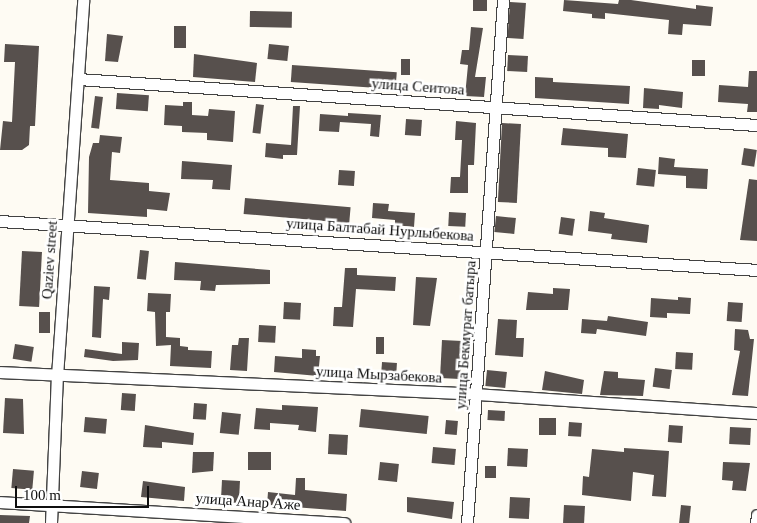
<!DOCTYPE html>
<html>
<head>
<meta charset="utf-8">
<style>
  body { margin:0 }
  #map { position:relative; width:757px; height:523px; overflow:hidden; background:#fefbf3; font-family:"Times New Roman",serif }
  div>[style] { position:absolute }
  .building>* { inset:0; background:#57504d; transform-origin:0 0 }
  .roads { filter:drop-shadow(1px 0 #424242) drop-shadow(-1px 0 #424242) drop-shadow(0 1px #424242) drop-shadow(0 -1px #424242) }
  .minor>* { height:11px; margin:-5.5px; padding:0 5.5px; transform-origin:5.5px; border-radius:5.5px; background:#fff }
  span { translate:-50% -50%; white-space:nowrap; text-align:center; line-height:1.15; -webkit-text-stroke:5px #fff; paint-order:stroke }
  .street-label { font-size:15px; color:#0f0f0f }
  .scale { position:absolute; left:15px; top:486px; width:134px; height:22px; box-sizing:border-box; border:2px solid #0f0f0f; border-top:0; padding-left:6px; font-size:15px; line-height:18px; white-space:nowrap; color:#0f0f0f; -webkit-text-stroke:4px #fff; paint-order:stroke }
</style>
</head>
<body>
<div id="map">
  <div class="building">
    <div style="left:473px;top:0;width:14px;height:11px"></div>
    <div style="clip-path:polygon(564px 0,618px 4px,619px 0,631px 0,696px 9px,696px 5px,713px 7px,711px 26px,683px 24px,682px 35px,668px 34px,669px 20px,605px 13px,605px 19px,592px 18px,592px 14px,563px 11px)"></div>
    <div style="left:510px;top:2px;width:16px;height:36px;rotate:4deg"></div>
    <div style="left:250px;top:11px;width:42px;height:16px;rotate:1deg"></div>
    <div style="left:174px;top:26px;width:12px;height:22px"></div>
    <div style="clip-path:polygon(471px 27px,483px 28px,475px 77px,486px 77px,484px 97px,465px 96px,468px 65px,460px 64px,462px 50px,469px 50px)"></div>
    <div style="clip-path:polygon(107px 34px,123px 36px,118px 62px,105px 61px)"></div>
    <div style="clip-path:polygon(5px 44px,39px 46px,35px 126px,30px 126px,29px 145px,22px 150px,0 150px,3px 121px,12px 122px,15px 62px,4px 62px)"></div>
    <div style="left:269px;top:44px;width:20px;height:15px;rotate:6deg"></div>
    <div style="clip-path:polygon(194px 54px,257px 63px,255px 82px,193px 77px)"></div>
    <div style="left:508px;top:55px;width:20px;height:16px;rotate:3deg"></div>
    <div style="left:401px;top:59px;width:9px;height:16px"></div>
    <div style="left:692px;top:60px;width:13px;height:16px"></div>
    <div style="left:292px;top:65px;width:105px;height:17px;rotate:4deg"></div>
    <div style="clip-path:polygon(749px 71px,757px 71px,757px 112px,747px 112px,748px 104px,718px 102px,719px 85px,748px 87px)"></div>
    <div style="clip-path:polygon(535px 77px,553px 78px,553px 82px,630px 86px,629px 104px,535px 98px)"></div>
    <div style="clip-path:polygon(644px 88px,683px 92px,682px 108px,659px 105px,659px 109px,643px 108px)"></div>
    <div style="left:117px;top:93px;width:32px;height:16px;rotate:4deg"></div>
    <div style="left:95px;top:96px;width:8px;height:32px;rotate:7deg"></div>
    <div style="clip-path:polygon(183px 102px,192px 102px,192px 115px,208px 116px,209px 109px,235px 111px,233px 142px,207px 140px,207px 133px,182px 132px,182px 126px,164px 125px,165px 105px,183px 106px)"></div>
    <div style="left:256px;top:104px;width:8px;height:29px;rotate:7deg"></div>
    <div style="clip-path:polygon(293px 106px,300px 106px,297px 155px,283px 155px,283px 159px,265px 157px,266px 143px,291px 145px)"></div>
    <div style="clip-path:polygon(348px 113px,381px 115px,379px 137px,370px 136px,371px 124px,340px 122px,339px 132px,319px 131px,320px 114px,348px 116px)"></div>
    <div style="left:406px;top:119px;width:16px;height:16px;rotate:4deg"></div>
    <div style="clip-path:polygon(456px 121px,476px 123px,474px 165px,468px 165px,468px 193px,450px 193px,451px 177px,460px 177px,462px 140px,455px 140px)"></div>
    <div style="left:502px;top:123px;width:19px;height:79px;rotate:3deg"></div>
    <div style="clip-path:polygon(563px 128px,628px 134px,626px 158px,608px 157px,608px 148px,561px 145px)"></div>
    <div style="clip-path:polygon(100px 135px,122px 137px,120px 153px,112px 152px,110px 180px,149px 183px,149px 191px,170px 193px,167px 211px,147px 209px,147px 217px,88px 213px,89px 157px,93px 143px,99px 143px)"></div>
    <div style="left:744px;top:148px;width:13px;height:17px;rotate:9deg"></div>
    <div style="clip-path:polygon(659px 157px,675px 159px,674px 167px,708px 169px,707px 189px,686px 188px,686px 176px,658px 174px)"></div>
    <div style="clip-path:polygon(182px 161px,232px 165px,230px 190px,212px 189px,213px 180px,181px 179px)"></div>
    <div style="left:638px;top:168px;width:18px;height:17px;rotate:6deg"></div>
    <div style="left:339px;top:170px;width:16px;height:15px;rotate:4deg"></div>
    <div style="clip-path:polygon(749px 179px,757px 180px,757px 241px,740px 240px)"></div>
    <div style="left:245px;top:198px;width:106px;height:16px;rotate:5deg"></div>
    <div style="clip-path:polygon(373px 203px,389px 204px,388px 211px,415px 213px,414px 227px,395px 225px,395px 220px,372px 218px)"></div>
    <div style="clip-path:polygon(590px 211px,605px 213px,604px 218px,649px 225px,647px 243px,611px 239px,612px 234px,588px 231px)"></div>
    <div style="left:449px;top:212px;width:17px;height:14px;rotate:3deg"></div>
    <div style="left:496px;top:216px;width:20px;height:16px;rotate:6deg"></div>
    <div style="left:561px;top:217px;width:14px;height:17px;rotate:8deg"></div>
    <div style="left:140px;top:250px;width:9px;height:29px;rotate:6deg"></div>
    <div style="left:22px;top:251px;width:20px;height:55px;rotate:3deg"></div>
    <div style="clip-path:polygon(175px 262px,270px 270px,270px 284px,216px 285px,215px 291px,200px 290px,201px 281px,174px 280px)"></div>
    <div style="clip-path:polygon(345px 268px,357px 268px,357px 275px,396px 277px,395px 291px,356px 289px,353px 327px,333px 326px,334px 307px,342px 307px)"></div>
    <div style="clip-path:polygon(416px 277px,437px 278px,430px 326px,413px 325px)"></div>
    <div style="clip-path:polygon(94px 286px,110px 287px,109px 300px,103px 299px,101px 338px,92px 337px)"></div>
    <div style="clip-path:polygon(553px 288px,570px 289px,568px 310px,526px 310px,528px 292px,553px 294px)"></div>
    <div style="clip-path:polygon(148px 293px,171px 294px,170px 312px,166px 312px,166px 337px,180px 338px,180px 346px,188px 347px,188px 350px,212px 351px,211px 368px,170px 366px,171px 345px,156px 346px,155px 312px,147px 311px)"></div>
    <div style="clip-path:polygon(678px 297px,691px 298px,690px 314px,667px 313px,667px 318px,650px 317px,651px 298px,678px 300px)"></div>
    <div style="left:284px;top:302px;width:17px;height:17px;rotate:3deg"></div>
    <div style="left:728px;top:302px;width:15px;height:19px;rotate:4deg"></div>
    <div style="left:39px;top:312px;width:11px;height:21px"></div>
    <div style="clip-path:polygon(608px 316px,648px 322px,646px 336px,597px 329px,596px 334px,581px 333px,582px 319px,607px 321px)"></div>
    <div style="clip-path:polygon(498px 319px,517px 320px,516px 338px,524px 338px,523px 357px,495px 355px)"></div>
    <div style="left:259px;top:325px;width:17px;height:17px;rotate:3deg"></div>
    <div style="clip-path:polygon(735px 329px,748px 330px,750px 339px,754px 339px,748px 396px,732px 395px,740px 351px,734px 350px)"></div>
    <div style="left:376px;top:337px;width:8px;height:17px"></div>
    <div style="clip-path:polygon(239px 338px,249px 338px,247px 371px,230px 370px,232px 345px,238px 345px)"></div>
    <div style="left:442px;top:340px;width:20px;height:38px;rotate:3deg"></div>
    <div style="clip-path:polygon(122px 342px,139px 343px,138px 360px,113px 361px,84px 357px,85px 349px,122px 354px)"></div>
    <div style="left:15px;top:344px;width:19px;height:15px;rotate:9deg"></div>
    <div style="clip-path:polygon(302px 349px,316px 350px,316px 356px,320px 356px,318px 376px,274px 372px,275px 356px,302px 358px)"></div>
    <div style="left:676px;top:352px;width:17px;height:17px;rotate:3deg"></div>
    <div style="left:382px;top:362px;width:15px;height:16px;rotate:4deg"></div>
    <div style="left:655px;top:368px;width:17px;height:19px;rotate:7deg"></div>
    <div style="left:487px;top:370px;width:20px;height:16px;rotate:6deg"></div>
    <div style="clip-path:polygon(545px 371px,584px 380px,582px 394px,542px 390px)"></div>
    <div style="clip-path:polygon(604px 371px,618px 372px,618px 378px,645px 380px,643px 396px,600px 395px)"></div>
    <div style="left:122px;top:393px;width:14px;height:17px;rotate:4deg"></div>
    <div style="clip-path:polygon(5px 398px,23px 399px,24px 434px,3px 433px)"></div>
    <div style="left:194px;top:403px;width:13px;height:16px;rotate:4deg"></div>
    <div style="clip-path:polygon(282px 405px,318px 407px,316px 432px,298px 430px,299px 425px,270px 423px,270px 430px,254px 429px,256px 408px,282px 410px)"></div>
    <div style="left:361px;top:409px;width:68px;height:18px;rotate:6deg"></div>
    <div style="left:488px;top:410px;width:17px;height:10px;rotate:3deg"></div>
    <div style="left:222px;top:412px;width:19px;height:21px;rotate:6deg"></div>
    <div style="left:85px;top:417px;width:22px;height:15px;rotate:5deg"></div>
    <div style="left:539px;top:418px;width:17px;height:17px"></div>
    <div style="left:446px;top:420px;width:12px;height:14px;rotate:5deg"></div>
    <div style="left:569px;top:422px;width:13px;height:14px;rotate:4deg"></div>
    <div style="clip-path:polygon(145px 425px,194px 433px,193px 445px,162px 442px,162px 448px,143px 447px)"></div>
    <div style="left:669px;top:425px;width:14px;height:17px;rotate:4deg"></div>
    <div style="left:730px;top:427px;width:21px;height:17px;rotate:3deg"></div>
    <div style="left:329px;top:434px;width:19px;height:20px;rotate:3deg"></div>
    <div style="left:433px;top:447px;width:23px;height:16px;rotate:5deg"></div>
    <div style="left:508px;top:448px;width:20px;height:18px;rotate:3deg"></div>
    <div style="clip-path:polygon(624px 448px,669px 451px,666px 497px,652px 496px,654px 475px,633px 472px,631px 501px,582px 495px,583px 476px,589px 477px,592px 449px,624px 452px)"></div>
    <div style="clip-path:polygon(193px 452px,214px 452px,213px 471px,192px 473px)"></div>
    <div style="left:248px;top:452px;width:23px;height:18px"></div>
    <div style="left:380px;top:462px;width:19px;height:18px;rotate:6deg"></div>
    <div style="clip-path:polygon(723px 462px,750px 463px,746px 491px,732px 490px,733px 481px,722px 480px)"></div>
    <div style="left:485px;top:466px;width:11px;height:12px"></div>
    <div style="left:13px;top:469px;width:21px;height:19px;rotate:5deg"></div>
    <div style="left:82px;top:471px;width:17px;height:16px;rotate:7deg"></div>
    <div style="clip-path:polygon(296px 478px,305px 478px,305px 490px,347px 494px,346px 511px,267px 505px,268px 492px,295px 495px)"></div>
    <div style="left:222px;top:480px;width:18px;height:23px;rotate:3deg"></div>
    <div style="clip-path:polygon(143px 481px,185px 487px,184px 501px,141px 497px)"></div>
    <div style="clip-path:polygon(407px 497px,454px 502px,452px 519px,407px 512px)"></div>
    <div style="left:510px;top:497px;width:20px;height:21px;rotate:3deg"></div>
    <div style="left:564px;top:505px;width:21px;height:18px;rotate:3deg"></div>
    <div style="left:681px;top:505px;width:10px;height:18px;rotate:6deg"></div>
    <div style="clip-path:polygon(0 515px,30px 516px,29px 523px,0 523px)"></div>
  </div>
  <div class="roads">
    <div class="minor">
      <div style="left:78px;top:79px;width:681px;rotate:3.88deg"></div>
      <div style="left:0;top:221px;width:759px;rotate:3.7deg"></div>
      <div style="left:0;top:372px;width:477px;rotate:2.6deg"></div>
      <div style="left:476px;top:394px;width:282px;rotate:3.9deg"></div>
      <div style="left:0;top:502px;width:345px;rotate:3.5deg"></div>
      <div style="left:51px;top:523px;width:147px;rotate:-87.7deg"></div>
      <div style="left:57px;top:376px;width:377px;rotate:-86deg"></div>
      <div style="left:467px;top:523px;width:524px;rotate:-86.06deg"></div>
      <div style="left:756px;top:523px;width:8px;rotate:-83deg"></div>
    </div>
  </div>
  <div class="street-label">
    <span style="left:418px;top:87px;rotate:4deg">улица Сеитова</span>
    <span style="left:380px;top:230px;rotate:4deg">улица Балтабай Нурлыбекова</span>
    <span style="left:50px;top:260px;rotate:-86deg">Qaziev street</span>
    <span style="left:466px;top:335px;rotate:-86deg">улица Бекмурат батыра</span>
    <span style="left:379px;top:375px;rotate:3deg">улица Мырзабекова</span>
    <span style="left:248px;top:502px;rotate:4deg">улица Анар Аже</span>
  </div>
  <div class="scale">100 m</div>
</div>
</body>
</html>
